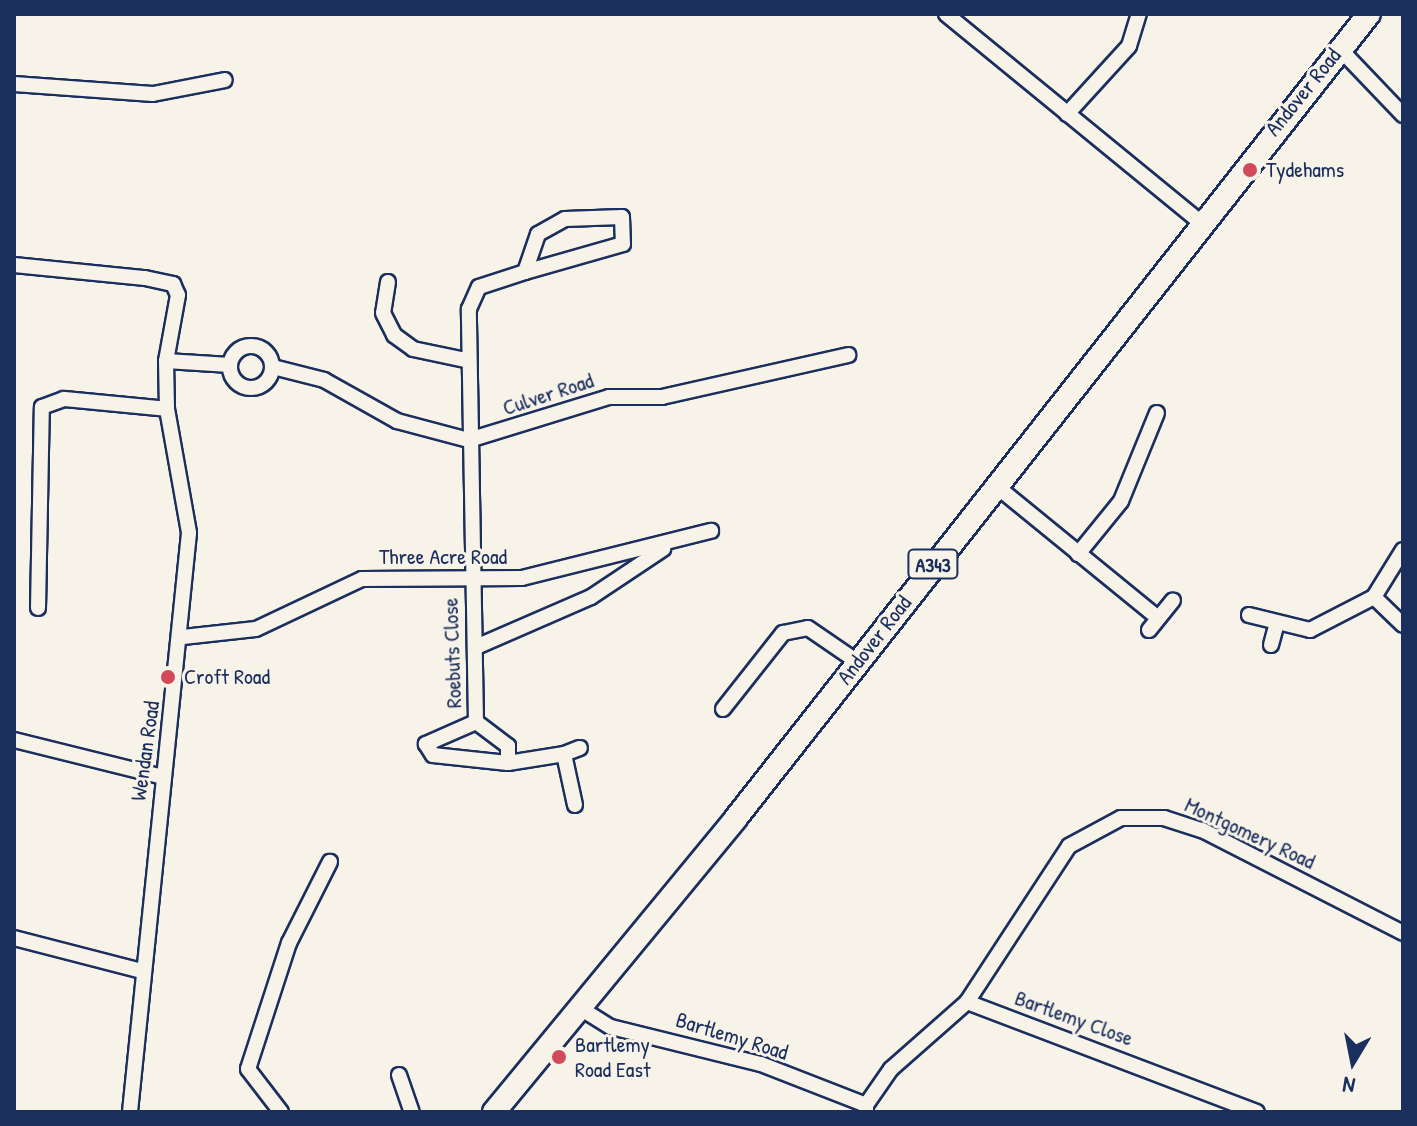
<!DOCTYPE html>
<html>
<head>
<meta charset="utf-8">
<style>
  body { margin:0 }
  #map { position:relative; width:1417px; height:1126px; overflow:hidden; background:#f7f3e8; font-family:"Patrick Hand",sans-serif }
  div>[style] { position:absolute }
  .roads { filter:drop-shadow(2px 0 #1b2f5e) drop-shadow(-2px 0 #1b2f5e) drop-shadow(0 2px #1b2f5e) drop-shadow(0 -2px #1b2f5e) }
  .street>* { height:14px; margin:-7px; padding:0 7px; transform-origin:7px; border-radius:7px; background:#f7f3e8 }
  .street>.ring { margin:-7px; padding:0; box-sizing:content-box; background:none; border:14px solid #f7f3e8; border-radius:50% }
  .primary>* { height:22px; margin:-11px; padding:0 11px; transform-origin:11px; border-radius:11px; background:#f7f3e8 }
  .dots>* { width:22px; height:22px; translate:-50% -50%; box-sizing:border-box; border:4px solid #f7f3e8; border-radius:50% }
  span { translate:-50% -50%; white-space:nowrap; text-align:center; line-height:1.15; -webkit-text-stroke:6px #f7f3e8; paint-order:stroke }
  .shield-label span { padding:2px 6px; background:#f7f3e8; border:2px solid; border-radius:6px; -webkit-text-stroke-width:0 }
  .shield-label { font-size:20px; color:#1b2f5e; font-weight:700 }
  .street-label { font-size:22px; color:#1b2f5e }
  .poi-label { font-size:22px; color:#1b2f5e }
  .left { translate:0 -50%; text-align:left }
  .frame { position:absolute; inset:0; border:16px solid #1b2f5e; pointer-events:none }
  .north { position:absolute; left:1313px; top:1022px; width:80px; height:80px; -webkit-text-stroke:6px #f7f3e8; paint-order:stroke; rotate:190deg; font-size:22px; font-weight:700; line-height:32px; text-align:center; color:#1b2f5e }
  .north::after { content:''; display:block; margin:auto; width:28px; height:36px; background:#1b2f5e; clip-path:polygon(50% 0,100% 100%,50% 72%,0 100%) }
</style>
</head>
<body>
<div id="map">
  <div class="roads">
    <div class="street">
      <div style="left:946px;top:14px;width:328px;rotate:39.3deg"></div>
      <div style="left:1338px;top:47px;width:94px;rotate:46.3deg"></div>
      <div style="left:14px;top:84px;width:139px;rotate:4.1deg"></div>
      <div style="left:153px;top:94px;width:73px;rotate:-11deg"></div>
      <div style="left:1067px;top:114px;width:92px;rotate:-47.6deg"></div>
      <div style="left:1129px;top:46px;width:34px;rotate:-73deg"></div>
      <div style="left:14px;top:265px;width:132px;rotate:5.7deg"></div>
      <div style="left:145px;top:278px;width:29px;rotate:12deg"></div>
      <div style="left:173px;top:284px;width:12px;rotate:66deg"></div>
      <div style="left:178px;top:295px;width:67px;rotate:100.3deg"></div>
      <div style="left:166px;top:361px;width:48px;rotate:88.8deg"></div>
      <div style="left:167px;top:409px;width:126px;rotate:79.9deg"></div>
      <div style="left:189px;top:533px;width:582px;rotate:95.82deg"></div>
      <div style="left:388px;top:282px;width:31px;rotate:99deg"></div>
      <div style="left:383px;top:313px;width:25px;rotate:63deg"></div>
      <div style="left:394px;top:335px;width:24px;rotate:36deg"></div>
      <div style="left:413px;top:349px;width:53px;rotate:11.9deg"></div>
      <div class="ring" style="left:230px;top:346px;width:28px;height:28px"></div>
      <div style="left:166px;top:361px;width:64px;rotate:3.6deg"></div>
      <div style="left:273px;top:367px;width:53px;rotate:14.3deg"></div>
      <div style="left:324px;top:380px;width:84px;rotate:29.3deg"></div>
      <div style="left:397px;top:421px;width:74px;rotate:14.8deg"></div>
      <div style="left:469px;top:440px;width:146px;rotate:-17.1deg"></div>
      <div style="left:609px;top:397px;width:53px"></div>
      <div style="left:662px;top:397px;width:191px;rotate:-12.7deg"></div>
      <div style="left:995px;top:485px;width:209px;rotate:39.2deg"></div>
      <div style="left:1403px;top:550px;width:55px;rotate:121.7deg"></div>
      <div style="left:1374px;top:597px;width:40px;rotate:44deg"></div>
      <div style="left:1078px;top:554px;width:68px;rotate:-50.9deg"></div>
      <div style="left:1121px;top:501px;width:95px;rotate:-67.8deg"></div>
      <div style="left:38px;top:608px;width:201px;rotate:-88.9deg"></div>
      <div style="left:42px;top:407px;width:23px;rotate:-20deg"></div>
      <div style="left:64px;top:399px;width:103px;rotate:5.5deg"></div>
      <div style="left:1249px;top:615px;width:63px;rotate:13.8deg"></div>
      <div style="left:1310px;top:630px;width:72px;rotate:-27.3deg"></div>
      <div style="left:1149px;top:630px;width:38px;rotate:-51deg"></div>
      <div style="left:183px;top:637px;width:73px;rotate:-6.3deg"></div>
      <div style="left:256px;top:629px;width:117px;rotate:-25.3deg"></div>
      <div style="left:362px;top:579px;width:160px;rotate:-0.4deg"></div>
      <div style="left:522px;top:578px;width:195px;rotate:-14deg"></div>
      <div style="left:1271px;top:645px;width:20px;rotate:-75deg"></div>
      <div style="left:476px;top:647px;width:125px;rotate:-23.5deg"></div>
      <div style="left:591px;top:597px;width:87px;rotate:-33.7deg"></div>
      <div style="left:723px;top:709px;width:97px;rotate:-51.7deg"></div>
      <div style="left:783px;top:633px;width:25px;rotate:-11deg"></div>
      <div style="left:808px;top:628px;width:58px;rotate:34.5deg"></div>
      <div style="left:476px;top:722px;width:55px;rotate:156.3deg"></div>
      <div style="left:426px;top:744px;width:13px;rotate:58deg"></div>
      <div style="left:433px;top:755px;width:75px;rotate:6.1deg"></div>
      <div style="left:508px;top:763px;width:17px;rotate:-90deg"></div>
      <div style="left:508px;top:746px;width:40px;rotate:-143deg"></div>
      <div style="left:476px;top:722px;width:413px;rotate:-91deg"></div>
      <div style="left:469px;top:309px;width:24px;rotate:-66deg"></div>
      <div style="left:479px;top:287px;width:48px;rotate:-18.1deg"></div>
      <div style="left:525px;top:272px;width:40px;rotate:-71.1deg"></div>
      <div style="left:538px;top:234px;width:31px;rotate:-29deg"></div>
      <div style="left:565px;top:219px;width:57px;rotate:-2deg"></div>
      <div style="left:622px;top:217px;width:27px;rotate:88deg"></div>
      <div style="left:623px;top:244px;width:102px;rotate:164.1deg"></div>
      <div style="left:14px;top:740px;width:154px;rotate:13.9deg"></div>
      <div style="left:508px;top:763px;width:57px;rotate:-9.1deg"></div>
      <div style="left:575px;top:805px;width:52px;rotate:-102.2deg"></div>
      <div style="left:564px;top:754px;width:17px;rotate:-21deg"></div>
      <div style="left:14px;top:938px;width:132px;rotate:14.5deg"></div>
      <div style="left:967px;top:1002px;width:186px;rotate:-56.8deg"></div>
      <div style="left:1069px;top:846px;width:59px;rotate:-28.3deg"></div>
      <div style="left:1121px;top:818px;width:43px"></div>
      <div style="left:1164px;top:818px;width:40px;rotate:18deg"></div>
      <div style="left:1202px;top:830px;width:226px;rotate:27.1deg"></div>
      <div style="left:580px;top:1008px;width:36px;rotate:32deg"></div>
      <div style="left:611px;top:1027px;width:154px;rotate:13.9deg"></div>
      <div style="left:761px;top:1064px;width:113px;rotate:21.3deg"></div>
      <div style="left:866px;top:1105px;width:7px;rotate:90deg"></div>
      <div style="left:399px;top:1075px;width:39px;rotate:71deg"></div>
      <div style="left:866px;top:1105px;width:44px;rotate:-55.2deg"></div>
      <div style="left:891px;top:1069px;width:101px;rotate:-41.4deg"></div>
      <div style="left:967px;top:1002px;width:310px;rotate:20.8deg"></div>
      <div style="left:281px;top:1112px;width:54px;rotate:-127.5deg"></div>
      <div style="left:248px;top:1069px;width:133px;rotate:-72deg"></div>
      <div style="left:289px;top:943px;width:91px;rotate:-63.2deg"></div>
    </div>
    <div class="primary">
      <div style="left:494px;top:1112px;width:381px;rotate:-50.5deg"></div>
      <div style="left:736px;top:818px;width:1023px;rotate:-51.79deg"></div>
    </div>
  </div>
  <div class="dots">
    <div style="left:1250px;top:170px;background:#d1495b"></div>
    <div style="left:168px;top:677px;background:#d1495b"></div>
    <div style="left:559px;top:1057px;background:#d1495b"></div>
  </div>
  <div class="shield-label">
    <span style="left:933px;top:564px">A343</span>
  </div>
  <div class="street-label">
    <span style="left:1303px;top:92px;rotate:-51deg">Andover Road</span>
    <span style="left:548px;top:394px;rotate:-18deg">Culver Road</span>
    <span style="left:443px;top:557px">Three Acre Road</span>
    <span style="left:874px;top:640px;rotate:-52deg">Andover Road</span>
    <span style="left:452px;top:653px;rotate:-92deg">Roebuts Close</span>
    <span style="left:145px;top:751px;rotate:-82deg">Wendan Road</span>
    <span style="left:1250px;top:833px;rotate:25deg">Montgomery Road</span>
    <span style="left:1074px;top:1018px;rotate:20deg">Bartlemy Close</span>
    <span style="left:732px;top:1036px;rotate:17deg">Bartlemy Road</span>
  </div>
  <div class="poi-label">
    <span class="left" style="left:1266px;top:170px">Tydehams</span>
    <span class="left" style="left:184px;top:677px">Croft Road</span>
    <span class="left" style="left:575px;top:1057px">Bartlemy<br>Road East</span>
  </div>
  <div class="frame"></div>
  <div class="north">N</div>
</div>
</body>
</html>
